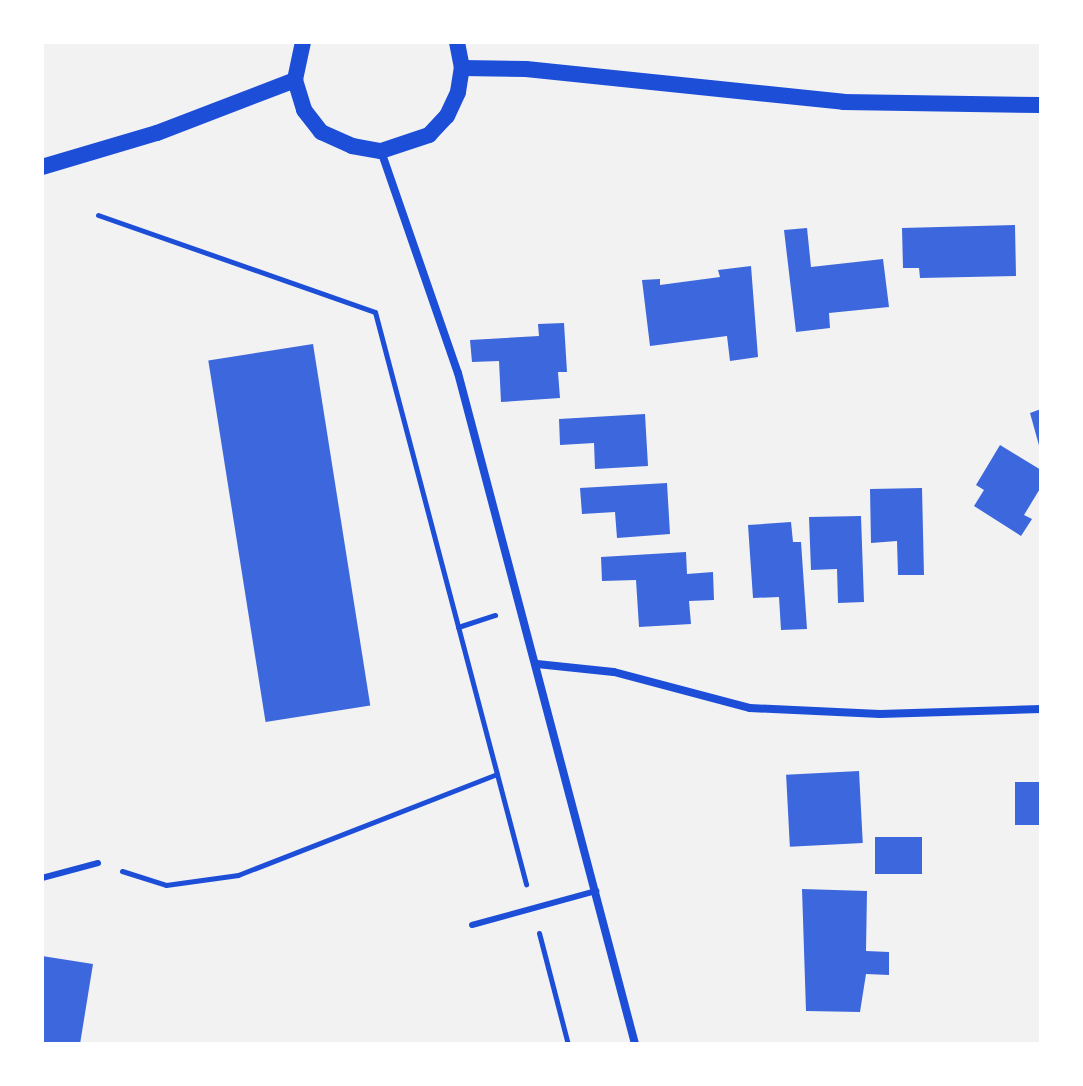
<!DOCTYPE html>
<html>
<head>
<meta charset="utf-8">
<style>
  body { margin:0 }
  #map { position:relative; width:1083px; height:1086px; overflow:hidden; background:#f2f2f2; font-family:Ubuntu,sans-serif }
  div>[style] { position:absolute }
  .building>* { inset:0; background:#3d67dc; transform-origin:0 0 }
  .path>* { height:5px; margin:-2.5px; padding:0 2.5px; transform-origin:2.5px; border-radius:2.5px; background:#1d4ed8 }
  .service>* { height:6px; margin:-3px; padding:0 3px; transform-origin:3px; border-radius:3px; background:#1d4ed8 }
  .minor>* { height:8px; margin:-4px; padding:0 4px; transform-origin:4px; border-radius:4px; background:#1d4ed8 }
  .secondary>* { height:16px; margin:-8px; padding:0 8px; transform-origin:8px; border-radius:8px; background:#1d4ed8 }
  span { translate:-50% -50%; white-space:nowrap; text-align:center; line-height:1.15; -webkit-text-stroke:8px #fff; paint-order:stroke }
  .frame { position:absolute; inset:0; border:44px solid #fff; pointer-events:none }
</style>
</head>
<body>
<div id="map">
  <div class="building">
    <div style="clip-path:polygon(1015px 225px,1016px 276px,920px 278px,919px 268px,903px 268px,902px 228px)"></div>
    <div style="clip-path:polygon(807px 228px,811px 267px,883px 259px,889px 307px,829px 313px,830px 328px,796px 332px,784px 230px)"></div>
    <div style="clip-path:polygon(751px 266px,758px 357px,730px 361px,727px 336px,650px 346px,642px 280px,660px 279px,660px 285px,720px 277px,718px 270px)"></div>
    <div style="clip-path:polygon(564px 323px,567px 372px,558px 372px,560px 398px,501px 402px,499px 361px,472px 362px,470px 340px,539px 336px,538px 324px)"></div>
    <div style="left:313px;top:344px;width:366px;height:106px;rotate:81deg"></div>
    <div style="clip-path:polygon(1041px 409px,1041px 449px,1040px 449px,1030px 413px)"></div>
    <div style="clip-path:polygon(645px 414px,648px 466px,595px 469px,594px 443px,560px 445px,559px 419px)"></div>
    <div style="clip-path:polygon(1000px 445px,1041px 470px,1041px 487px,1024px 515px,1032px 519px,1021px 536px,974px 506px,984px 490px,976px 485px)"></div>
    <div style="clip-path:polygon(667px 483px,670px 534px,617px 538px,615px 512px,582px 514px,580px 488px)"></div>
    <div style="clip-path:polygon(922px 488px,924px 575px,898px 575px,897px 541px,871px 543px,870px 489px)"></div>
    <div style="clip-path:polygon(861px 516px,864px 602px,838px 603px,837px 569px,811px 570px,809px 517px)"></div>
    <div style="clip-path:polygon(791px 522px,793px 542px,801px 542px,807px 629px,781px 630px,779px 597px,753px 598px,748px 525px)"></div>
    <div style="clip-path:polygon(686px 552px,687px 574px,713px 572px,714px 600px,689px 601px,691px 624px,639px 627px,636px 580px,602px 581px,601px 557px)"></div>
    <div style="left:859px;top:771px;width:72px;height:73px;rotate:87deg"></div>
    <div style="left:1041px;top:782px;width:43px;height:26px;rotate:90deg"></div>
    <div style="left:922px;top:837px;width:37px;height:47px;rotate:90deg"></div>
    <div style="clip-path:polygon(802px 889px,867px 891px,866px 951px,889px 952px,889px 975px,866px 974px,860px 1012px,806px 1011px)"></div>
    <div style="clip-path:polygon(42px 956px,93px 964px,80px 1044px,42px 1044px)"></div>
  </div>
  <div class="path">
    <div style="left:98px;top:215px;width:293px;rotate:19.3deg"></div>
    <div style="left:375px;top:312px;width:592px;rotate:75.21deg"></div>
    <div style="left:458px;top:627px;width:39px;rotate:-18deg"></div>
    <div style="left:122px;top:871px;width:46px;rotate:17.7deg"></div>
    <div style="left:166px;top:885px;width:73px;rotate:-7.9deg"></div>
    <div style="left:238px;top:875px;width:278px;rotate:-21.3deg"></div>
    <div style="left:539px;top:933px;width:115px;rotate:75.4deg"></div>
  </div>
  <div class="service">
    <div style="left:42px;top:878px;width:58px;rotate:-15deg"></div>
    <div style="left:472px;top:925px;width:129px;rotate:-15.3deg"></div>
  </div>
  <div class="minor">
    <div style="left:381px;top:151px;width:235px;rotate:70.9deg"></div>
    <div style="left:458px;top:373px;width:694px;rotate:75.22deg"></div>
    <div style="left:537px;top:664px;width:77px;rotate:5.9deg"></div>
    <div style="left:614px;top:672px;width:141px;rotate:14.8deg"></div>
    <div style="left:750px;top:708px;width:130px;rotate:2.6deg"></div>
    <div style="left:880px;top:714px;width:161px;rotate:-1.8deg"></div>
  </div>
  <div class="secondary">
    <div style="left:303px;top:42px;width:39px;rotate:102deg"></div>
    <div style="left:295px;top:80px;width:31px;rotate:73deg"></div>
    <div style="left:304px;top:110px;width:28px;rotate:52deg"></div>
    <div style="left:321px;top:132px;width:34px;rotate:24deg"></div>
    <div style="left:352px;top:146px;width:29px;rotate:10deg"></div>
    <div style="left:381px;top:151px;width:51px;rotate:-18.4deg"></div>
    <div style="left:429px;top:135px;width:26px;rotate:-47deg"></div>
    <div style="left:447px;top:116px;width:26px;rotate:-65deg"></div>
    <div style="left:458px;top:92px;width:24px;rotate:-81deg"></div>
    <div style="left:462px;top:68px;width:26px;rotate:-101deg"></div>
    <div style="left:462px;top:68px;width:64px;rotate:0.9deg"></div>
    <div style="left:526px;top:69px;width:319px;rotate:5.9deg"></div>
    <div style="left:843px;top:102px;width:198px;rotate:0.9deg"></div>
    <div style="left:42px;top:167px;width:120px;rotate:-16.5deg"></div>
    <div style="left:157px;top:133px;width:148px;rotate:-21deg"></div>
  </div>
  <div class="frame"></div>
</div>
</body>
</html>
